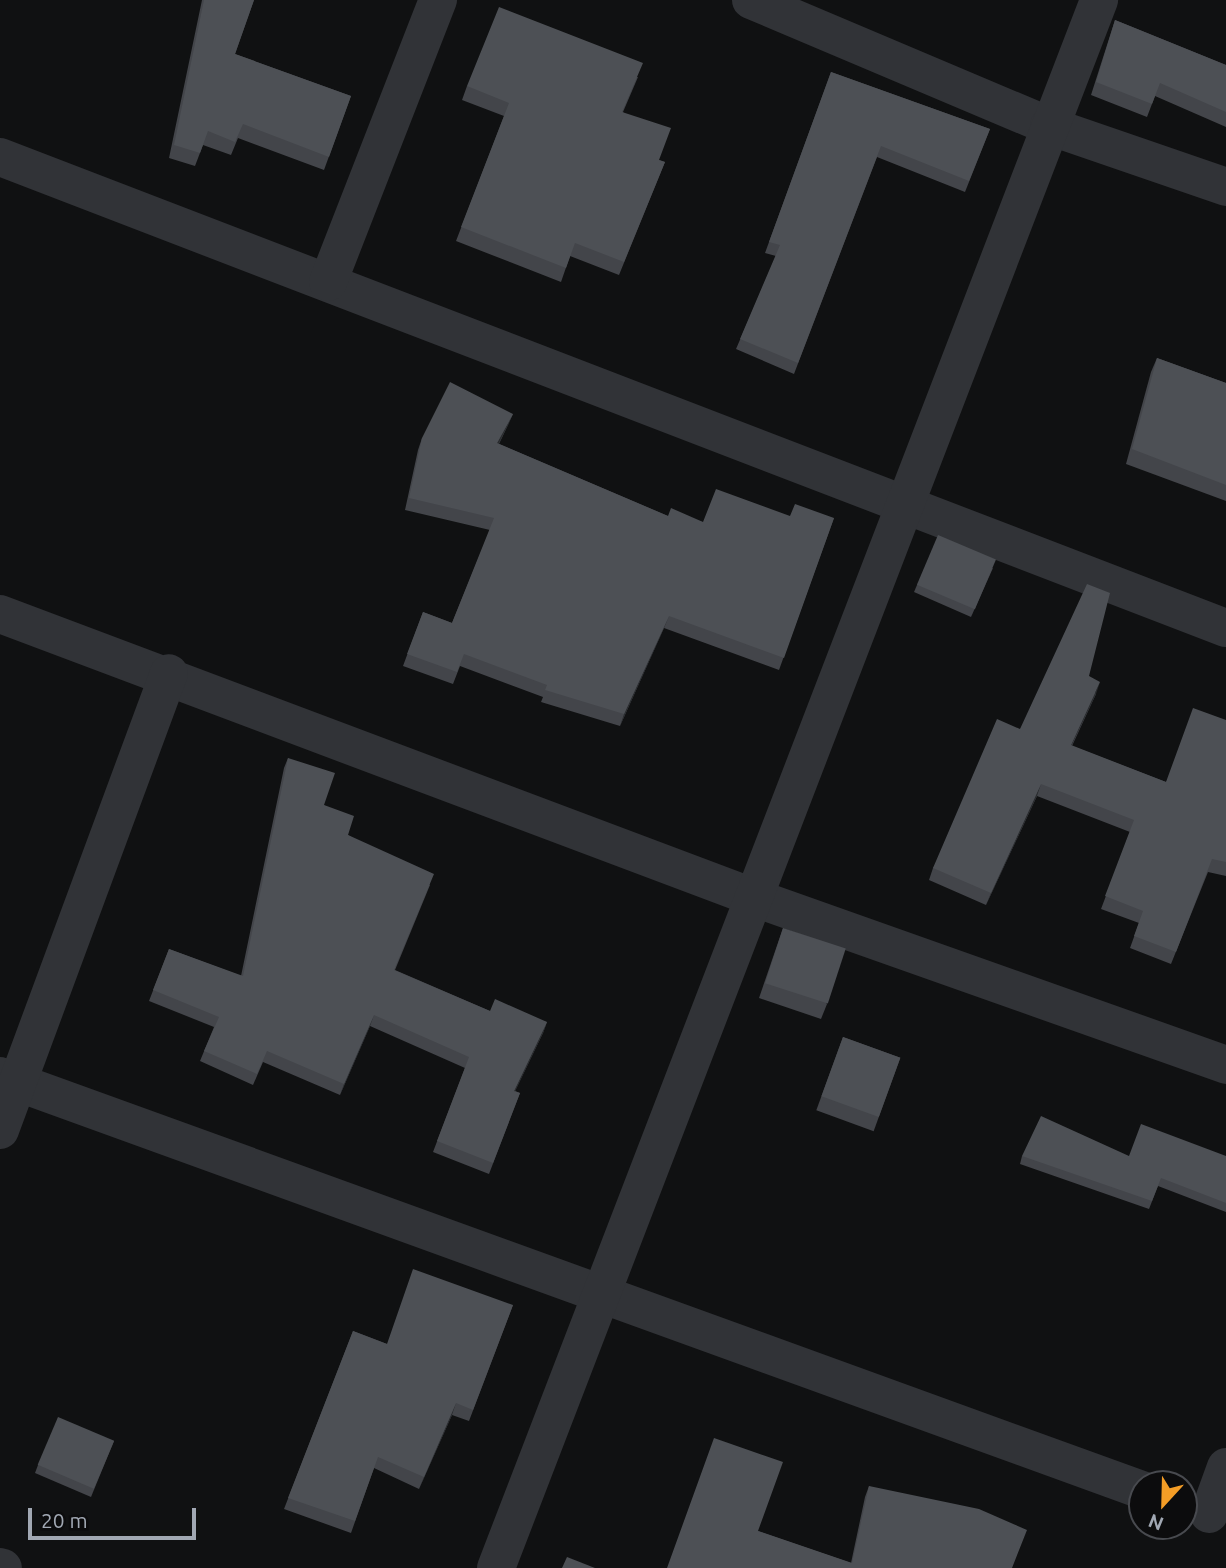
<!DOCTYPE html>
<html>
<head>
<meta charset="utf-8">
<style>
  body { margin:0 }
  #map { position:relative; width:1226px; height:1568px; overflow:hidden; background:#101112; font-family:Ubuntu,sans-serif }
  div>[style] { position:absolute }
  .minor>* { height:38px; margin:-19px; padding:0 19px; transform-origin:19px; border-radius:19px; background:#313337 }
  .wall>* { inset:0; background:#43454a; transform-origin:0 0 }
  .shaded-wall>* { inset:0; background:#2a2c2f }
  .building>* { inset:0; background:#4d5055; transform-origin:0 0 }
  span { translate:-50% -50%; white-space:nowrap; text-align:center; line-height:1.15; -webkit-text-stroke:6px #0c0c0d; paint-order:stroke }
  .north { position:absolute; left:1128px; top:1470px; width:70px; height:70px; box-sizing:border-box; background:#0c0c0d; border:2px solid #484a4f; border-radius:50%; rotate:202deg; font-size:19px; font-weight:700; line-height:28px; text-align:center; color:#a1a8b3 }
  .north::after { content:''; display:block; margin:auto; width:24px; height:32px; background:#f49d26; clip-path:polygon(50% 0,100% 100%,50% 72%,0 100%) }
  .scale { position:absolute; left:28px; top:1508px; width:168px; height:32px; box-sizing:border-box; border:4px solid #a1a8b3; border-top:0; padding-left:9px; font-size:21px; line-height:24px; white-space:nowrap; color:#a1a8b3; -webkit-text-stroke:5px #0c0c0d; paint-order:stroke }
</style>
</head>
<body>
<div id="map">
  <div class="minor">
    <div style="left:751px;top:0;width:324px;rotate:22.9deg"></div>
    <div style="left:1049px;top:126px;width:187px;rotate:19deg"></div>
    <div style="left:0;top:157px;width:1313px;rotate:21.02deg"></div>
    <div style="left:328px;top:282px;width:303px;rotate:-68.7deg"></div>
    <div style="left:0;top:614px;width:807px;rotate:20.61deg"></div>
    <div style="left:755px;top:898px;width:500px;rotate:19.5deg"></div>
    <div style="left:0;top:1076px;width:1215px;rotate:19.93deg"></div>
    <div style="left:0;top:1130px;width:487px;rotate:-69.7deg"></div>
    <div style="left:1209px;top:1514px;width:50px;rotate:-70.1deg"></div>
    <div style="left:0;top:1567px;width:3px;rotate:18deg"></div>
    <div style="left:496px;top:1568px;width:1680px;rotate:-68.96deg"></div>
  </div>
  <div class="wall">
    <div style="clip-path:polygon(202px 0,254px 0,235px 54px,351px 96px,324px 170px,238px 138px,231px 155px,203px 145px,195px 166px,169px 158px)"></div>
    <div style="clip-path:polygon(1115px 20px,1226px 65px,1226px 127px,1155px 96px,1147px 117px,1091px 95px)"></div>
    <div style="clip-path:polygon(831px 72px,990px 129px,965px 192px,877px 157px,794px 374px,736px 349px,776px 256px,765px 253px)"></div>
    <div style="clip-path:polygon(638px 77px,623px 112px,659px 160px,665px 162px,619px 275px,570px 256px,561px 282px,456px 241px,504px 116px,462px 100px,467px 86px)"></div>
    <div style="clip-path:polygon(1157px 358px,1226px 383px,1226px 501px,1126px 464px,1151px 372px)"></div>
    <div style="clip-path:polygon(513px 414px,508px 425px,499px 444px,668px 516px,703px 522px,790px 516px,834px 518px,779px 670px,664px 628px,620px 726px,541px 702px,543px 697px,460px 666px,453px 684px,403px 666px,423px 612px,452px 623px,490px 530px,405px 510px,418px 450px,422px 438px)"></div>
    <div style="clip-path:polygon(993px 568px,971px 617px,914px 592px,917px 585px)"></div>
    <div style="clip-path:polygon(1089px 676px,1096px 694px,1072px 746px,1166px 782px,1226px 720px,1226px 876px,1208px 872px,1171px 964px,1130px 948px,1139px 923px,1101px 909px,1130px 832px,1037px 796px,986px 905px,929px 880px,933px 868px,1020px 729px)"></div>
    <div style="clip-path:polygon(288px 758px,324px 805px,348px 835px,430px 885px,395px 970px,490px 1011px,547px 1022px,543px 1033px,515px 1091px,520px 1093px,489px 1174px,433px 1152px,465px 1068px,370px 1026px,340px 1095px,263px 1062px,253px 1085px,200px 1061px,214px 1027px,149px 1001px,169px 949px,241px 976px,284px 768px)"></div>
    <div style="clip-path:polygon(783px 928px,827px 1004px,821px 1019px,759px 998px)"></div>
    <div style="left:843px;top:1037px;width:61px;height:78px;rotate:20deg"></div>
    <div style="clip-path:polygon(1022px 1156px,1226px 1156px,1226px 1212px,1158px 1186px,1149px 1209px,1020px 1164px)"></div>
    <div style="clip-path:polygon(513px 1305px,469px 1421px,452px 1415px,419px 1489px,374px 1468px,351px 1533px,284px 1509px,353px 1331px,387px 1344px)"></div>
    <div style="clip-path:polygon(114px 1441px,91px 1497px,35px 1473px,38px 1465px)"></div>
    <div style="clip-path:polygon(869px 1486px,1012px 1568px,667px 1568px,758px 1531px,851px 1563px,865px 1497px)"></div>
  </div>
  <div class="shaded-wall">
    <div style="clip-path:polygon(513px 414px,508px 425px,493px 455px,497px 443px)"></div>
    <div style="clip-path:polygon(669px 616px,664px 628px,620px 726px,624px 714px)"></div>
    <div style="clip-path:polygon(1100px 682px,1096px 694px,1066px 757px,1071px 745px)"></div>
    <div style="clip-path:polygon(1041px 784px,1037px 796px,986px 905px,991px 893px)"></div>
    <div style="clip-path:polygon(374px 1015px,370px 1026px,340px 1095px,344px 1084px)"></div>
    <div style="clip-path:polygon(547px 1022px,543px 1033px,510px 1102px,514px 1091px)"></div>
    <div style="clip-path:polygon(456px 1403px,452px 1415px,419px 1489px,424px 1477px)"></div>
  </div>
  <div class="building">
    <div style="clip-path:polygon(204px 0,254px 0,235px 54px,351px 96px,329px 157px,243px 124px,235px 142px,208px 131px,200px 153px,174px 145px)"></div>
    <div style="clip-path:polygon(499px 7px,643px 63px,622px 112px,671px 128px,659px 160px,665px 162px,624px 262px,575px 243px,566px 268px,461px 227px,509px 103px,467px 86px)"></div>
    <div style="clip-path:polygon(1115px 20px,1226px 65px,1226px 112px,1160px 83px,1152px 104px,1096px 82px)"></div>
    <div style="clip-path:polygon(831px 72px,990px 129px,969px 181px,881px 146px,798px 363px,740px 339px,780px 245px,769px 242px)"></div>
    <div style="clip-path:polygon(1157px 358px,1226px 383px,1226px 485px,1132px 449px)"></div>
    <div style="clip-path:polygon(450px 382px,513px 414px,497px 443px,668px 516px,671px 508px,703px 522px,716px 489px,790px 516px,795px 504px,834px 518px,784px 658px,669px 616px,624px 714px,545px 690px,547px 685px,464px 654px,457px 672px,407px 654px,423px 612px,452px 623px,494px 518px,409px 498px,422px 438px)"></div>
    <div style="left:938px;top:535px;width:63px;height:54px;rotate:23deg"></div>
    <div style="clip-path:polygon(1087px 584px,1110px 593px,1089px 676px,1100px 682px,1071px 745px,1166px 782px,1193px 708px,1226px 720px,1226px 862px,1212px 859px,1176px 952px,1134px 936px,1143px 911px,1105px 896px,1134px 820px,1041px 784px,991px 893px,933px 868px,997px 719px,1020px 729px)"></div>
    <div style="clip-path:polygon(288px 758px,335px 773px,324px 805px,354px 816px,348px 835px,434px 874px,394px 970px,490px 1011px,495px 999px,547px 1022px,514px 1091px,520px 1093px,493px 1163px,437px 1141px,469px 1057px,374px 1015px,344px 1084px,267px 1051px,257px 1074px,204px 1051px,219px 1017px,153px 990px,169px 949px,243px 976px)"></div>
    <div style="left:783px;top:928px;width:66px;height:58px;rotate:18deg"></div>
    <div style="left:843px;top:1037px;width:61px;height:63px;rotate:20deg"></div>
    <div style="clip-path:polygon(1041px 1116px,1129px 1156px,1141px 1124px,1226px 1156px,1226px 1203px,1161px 1178px,1152px 1201px,1022px 1156px)"></div>
    <div style="clip-path:polygon(413px 1269px,513px 1305px,473px 1410px,456px 1403px,424px 1477px,378px 1457px,355px 1521px,288px 1498px,353px 1331px,387px 1344px)"></div>
    <div style="left:58px;top:1417px;width:61px;height:52px;rotate:23deg"></div>
    <div style="clip-path:polygon(714px 1438px,783px 1462px,758px 1531px,852px 1563px,869px 1486px,979px 1509px,1027px 1530px,1012px 1568px,667px 1568px)"></div>
    <div style="clip-path:polygon(567px 1557px,595px 1568px,562px 1568px)"></div>
  </div>
  <div class="north">N</div>
  <div class="scale">20 m</div>
</div>
</body>
</html>
